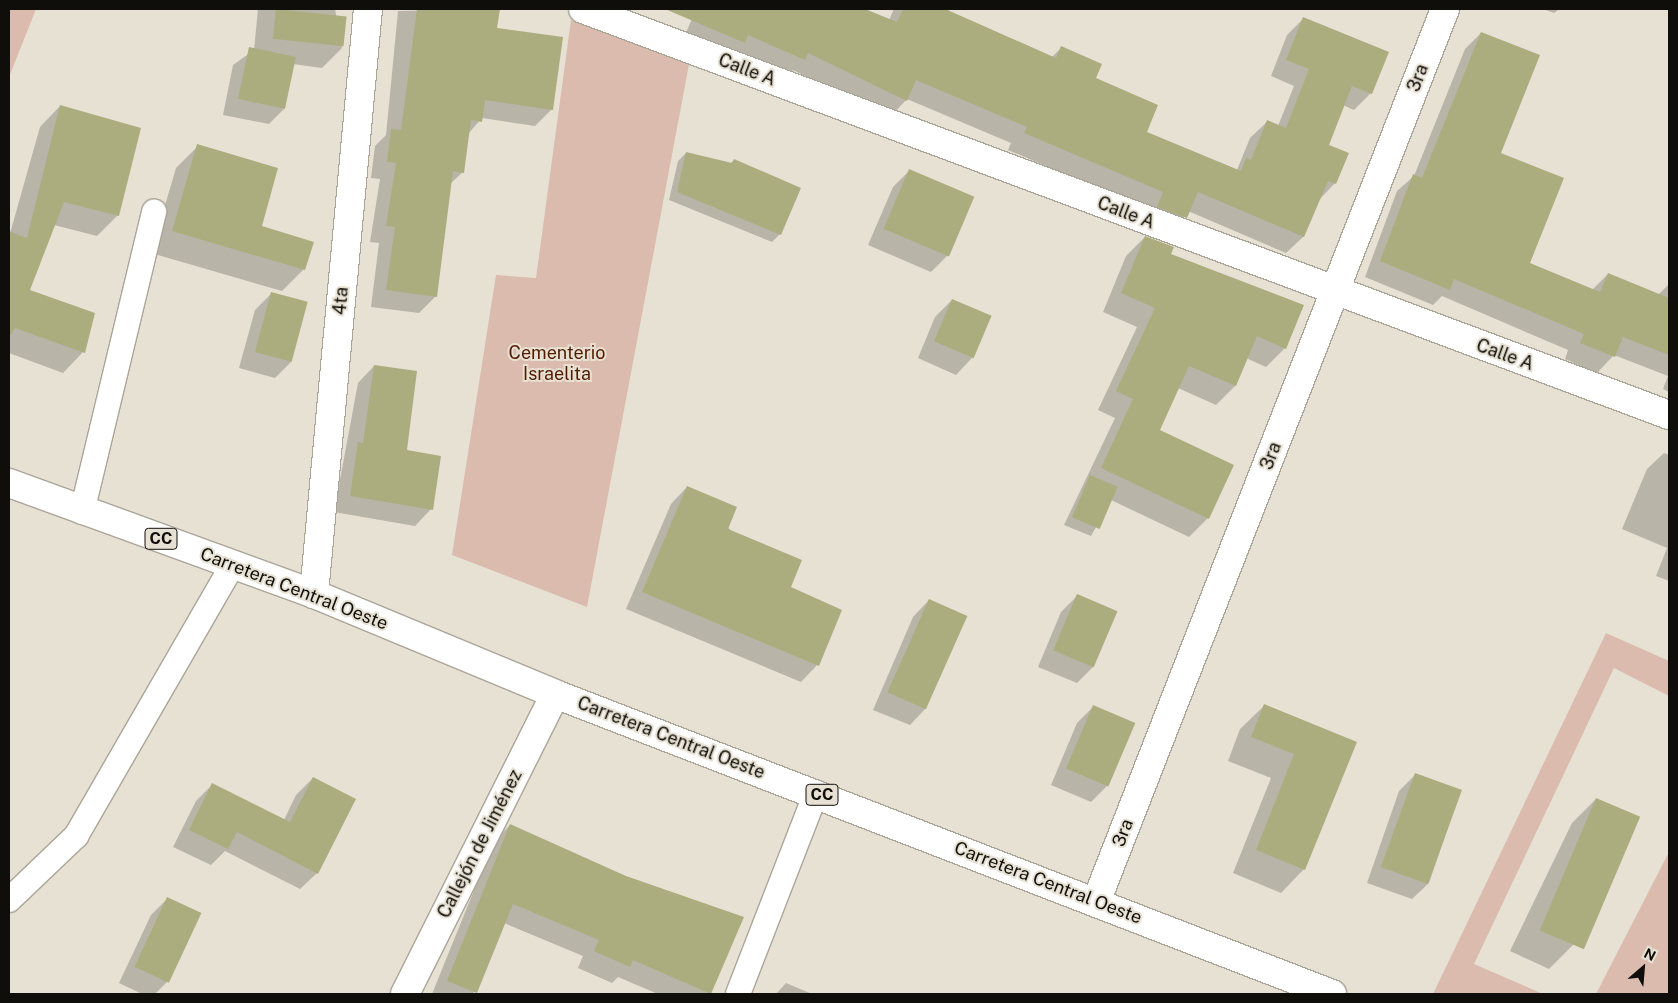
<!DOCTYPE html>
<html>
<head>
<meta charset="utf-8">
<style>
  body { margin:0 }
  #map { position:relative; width:1678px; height:1003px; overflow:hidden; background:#e7e1d3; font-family:"Public Sans",sans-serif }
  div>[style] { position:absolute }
  .green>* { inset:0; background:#dabbae }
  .shadow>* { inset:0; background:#0003 }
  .building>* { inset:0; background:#abad7f; transform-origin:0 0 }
  .roads { filter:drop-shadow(1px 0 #aba598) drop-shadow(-1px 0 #aba598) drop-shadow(0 1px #aba598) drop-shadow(0 -1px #aba598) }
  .lane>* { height:24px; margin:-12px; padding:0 12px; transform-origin:12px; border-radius:12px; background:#fff }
  .street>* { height:28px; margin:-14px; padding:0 14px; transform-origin:14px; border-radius:14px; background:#fff }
  .primary>* { height:28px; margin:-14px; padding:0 14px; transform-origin:14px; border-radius:14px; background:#fff }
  span { translate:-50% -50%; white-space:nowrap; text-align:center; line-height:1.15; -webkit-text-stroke:4px #e7e1d3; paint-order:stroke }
  .shield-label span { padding:1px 4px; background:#e7e1d3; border:1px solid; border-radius:4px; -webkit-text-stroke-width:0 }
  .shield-label { font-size:16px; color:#100e0a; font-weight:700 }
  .street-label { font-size:18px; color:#100e0a }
  .park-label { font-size:18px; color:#541b00 }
  .frame { position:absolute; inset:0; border:10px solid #100e0a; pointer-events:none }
  .north { position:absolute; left:1618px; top:943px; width:50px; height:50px; -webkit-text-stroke:4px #e7e1d3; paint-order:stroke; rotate:27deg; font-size:14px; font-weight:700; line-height:20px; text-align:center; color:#100e0a }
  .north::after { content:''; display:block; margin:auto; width:18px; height:22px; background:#100e0a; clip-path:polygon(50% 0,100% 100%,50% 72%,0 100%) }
</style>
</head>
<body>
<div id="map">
  <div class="green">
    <div style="clip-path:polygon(9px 9px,36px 9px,9px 77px)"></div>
    <div style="clip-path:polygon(571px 20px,690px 59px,587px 607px,452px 555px,496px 275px,536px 278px)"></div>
    <div style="clip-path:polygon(1606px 633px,1669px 661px,1669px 696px,1614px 668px,1474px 964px,1543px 994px,1433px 994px)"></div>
    <div style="clip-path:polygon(1669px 852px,1669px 994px,1596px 994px)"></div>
  </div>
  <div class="shadow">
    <div style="clip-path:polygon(258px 9px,335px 9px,342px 48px,322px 68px,293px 64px,285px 108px,269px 124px,223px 115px,233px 65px,254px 50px)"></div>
    <div style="clip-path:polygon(499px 9px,496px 29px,552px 109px,535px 126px,482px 118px,468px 134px,463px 172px,450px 184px,435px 297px,419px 313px,371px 307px,379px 243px,370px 242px,380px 179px,371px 178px,375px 146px,386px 135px,398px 11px)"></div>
    <div style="clip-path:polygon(696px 9px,861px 9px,889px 20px,894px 9px,945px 9px,1052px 57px,1061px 48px,1145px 132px,1237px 170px,1250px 138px,1267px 122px,1278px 126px,1294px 86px,1271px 76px,1287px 35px,1303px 19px,1371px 93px,1354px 110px,1343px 105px,1327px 146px,1335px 183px,1318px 201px,1303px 237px,1286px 253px,1188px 211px,1169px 234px,1148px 209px,1008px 150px,1011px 143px,907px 99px,890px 117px,793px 70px,788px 75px,683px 40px)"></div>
    <div style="clip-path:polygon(1543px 9px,1559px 9px,1554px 13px)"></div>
    <div style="clip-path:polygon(1481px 33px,1500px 154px,1528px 263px,1592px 290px,1608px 274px,1658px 295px,1669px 284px,1669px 392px,1663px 389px,1668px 376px,1614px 355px,1597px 373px,1565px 359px,1568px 350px,1442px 296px,1433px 305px,1365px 277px,1397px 191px,1414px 176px,1465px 49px)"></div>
    <div style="clip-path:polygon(60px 106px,118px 215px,97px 236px,54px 225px,28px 291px,83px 352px,63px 373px,9px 353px,9px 237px,40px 127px)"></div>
    <div style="clip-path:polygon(198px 146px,260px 227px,304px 269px,282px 291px,151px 253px,176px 168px)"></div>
    <div style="clip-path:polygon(686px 153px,730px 164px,734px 160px,780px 234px,772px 242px,669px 200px,678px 161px)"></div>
    <div style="clip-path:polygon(909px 171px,972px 198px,947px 256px,931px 272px,868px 245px,893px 187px)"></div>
    <div style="clip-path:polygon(1145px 237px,1285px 348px,1266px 367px,1246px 358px,1235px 386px,1216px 405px,1178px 388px,1158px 430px,1208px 518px,1189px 537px,1111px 500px,1091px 536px,1064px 525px,1115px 418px,1098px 410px,1137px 327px,1103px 312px,1126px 256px)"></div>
    <div style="clip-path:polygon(271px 294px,292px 361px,275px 378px,239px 368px,255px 310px)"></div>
    <div style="clip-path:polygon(952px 300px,972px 358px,956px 375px,918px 358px,935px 317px)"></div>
    <div style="clip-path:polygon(374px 366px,431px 509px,415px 526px,334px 512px,358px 383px)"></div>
    <div style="clip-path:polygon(1664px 453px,1669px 455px,1669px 581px,1656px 576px,1667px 548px,1622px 529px,1647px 469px)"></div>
    <div style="clip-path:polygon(687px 487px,789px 588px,817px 665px,801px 682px,626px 609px,671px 504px)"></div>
    <div style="clip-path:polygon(1077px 596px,1093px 667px,1077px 683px,1038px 667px,1061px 612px)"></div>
    <div style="clip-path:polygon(929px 600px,926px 708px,910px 725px,873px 710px,913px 617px)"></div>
    <div style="clip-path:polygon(1094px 706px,1107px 786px,1091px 802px,1051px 785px,1077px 723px)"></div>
    <div style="clip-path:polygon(1264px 706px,1355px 742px,1304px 869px,1281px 893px,1233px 873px,1271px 778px,1228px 761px,1240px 729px)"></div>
    <div style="clip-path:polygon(1415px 775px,1461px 790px,1429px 883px,1412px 899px,1367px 883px,1399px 791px)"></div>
    <div style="clip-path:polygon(313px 778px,317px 873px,300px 889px,225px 851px,211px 865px,173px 847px,196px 801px,212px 785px,284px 820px,296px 795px)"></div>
    <div style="clip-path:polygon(1596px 799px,1573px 945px,1549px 969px,1510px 951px,1572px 823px)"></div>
    <div style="clip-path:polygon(510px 825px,710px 994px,658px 994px,618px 977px,612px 983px,578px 968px,583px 956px,504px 923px,473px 994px,432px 994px,494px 841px)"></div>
    <div style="clip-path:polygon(168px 898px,167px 982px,155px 994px,142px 994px,119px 983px,151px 915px)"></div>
    <div style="clip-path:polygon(786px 983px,812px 994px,776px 994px)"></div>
  </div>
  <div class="building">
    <div style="left:276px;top:9px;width:71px;height:30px;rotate:6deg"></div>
    <div style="clip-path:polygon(417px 9px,500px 9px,497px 28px,563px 37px,553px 110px,485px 100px,482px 122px,471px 120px,464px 173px,453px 171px,437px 297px,386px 290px,395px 227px,386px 226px,396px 163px,387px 162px,391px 129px,401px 130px)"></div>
    <div style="clip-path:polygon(665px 9px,865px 9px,897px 22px,903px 9px,945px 9px,1056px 58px,1061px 46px,1102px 64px,1096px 78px,1158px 105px,1147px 132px,1241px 171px,1246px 158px,1251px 160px,1267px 120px,1286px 128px,1309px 69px,1286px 60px,1303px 17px,1389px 52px,1372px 94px,1352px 86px,1329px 145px,1349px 153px,1336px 184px,1328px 181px,1304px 237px,1198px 192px,1187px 218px,1157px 207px,1163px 192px,1024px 133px,1027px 127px,916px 80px,907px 101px,808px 53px,805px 60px,748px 35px,745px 43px)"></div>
    <div style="clip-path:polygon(1481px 32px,1540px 55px,1501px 153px,1564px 178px,1530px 263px,1600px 292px,1608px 273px,1669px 298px,1669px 355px,1623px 337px,1615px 357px,1580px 343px,1584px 334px,1454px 279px,1450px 290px,1380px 261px,1413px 174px,1422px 178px)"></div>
    <div style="left:249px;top:47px;width:48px;height:53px;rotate:12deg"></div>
    <div style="clip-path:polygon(60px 105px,141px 128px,119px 216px,64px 202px,30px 290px,95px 313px,85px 353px,15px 328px,9px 337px,9px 231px,27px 238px)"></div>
    <div style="clip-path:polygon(197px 144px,278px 168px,262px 226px,314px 242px,305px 270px,172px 231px)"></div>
    <div style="clip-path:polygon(686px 152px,732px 163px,734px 159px,801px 188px,781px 235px,677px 192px)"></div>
    <div style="left:909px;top:169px;width:71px;height:65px;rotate:23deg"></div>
    <div style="clip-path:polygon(1145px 236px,1174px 247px,1171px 254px,1304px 305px,1286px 349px,1257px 336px,1236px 386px,1189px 366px,1160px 430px,1234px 465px,1209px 519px,1101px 468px,1133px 399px,1116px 391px,1155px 308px,1121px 293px)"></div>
    <div style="left:271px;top:292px;width:38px;height:62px;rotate:15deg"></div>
    <div style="left:952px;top:299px;width:43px;height:46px;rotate:23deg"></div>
    <div style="clip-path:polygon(374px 365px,417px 371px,407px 450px,441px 456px,433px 510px,350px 496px,358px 442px,363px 443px)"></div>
    <div style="left:1090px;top:475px;width:30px;height:46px;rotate:23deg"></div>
    <div style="clip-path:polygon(687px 486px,737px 507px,728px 529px,802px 560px,791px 587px,842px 610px,819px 666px,642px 592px)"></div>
    <div style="left:1077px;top:594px;width:44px;height:61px;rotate:23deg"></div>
    <div style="left:929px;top:599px;width:42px;height:102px;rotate:24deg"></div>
    <div style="clip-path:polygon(1264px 704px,1357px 742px,1305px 870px,1256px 850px,1294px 754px,1251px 737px)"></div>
    <div style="left:1093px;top:705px;width:46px;height:69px;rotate:23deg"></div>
    <div style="left:1415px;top:773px;width:50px;height:100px;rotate:20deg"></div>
    <div style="clip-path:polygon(313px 777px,356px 799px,318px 874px,237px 832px,228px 849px,189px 830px,212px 783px,290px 822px)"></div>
    <div style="left:1596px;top:798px;width:48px;height:144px;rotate:23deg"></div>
    <div style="clip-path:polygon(510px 824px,626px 876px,744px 917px,711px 994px,633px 960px,630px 967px,594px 951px,599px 940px,513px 904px,477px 993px,447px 981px)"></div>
    <div style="left:167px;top:897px;width:38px;height:77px;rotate:25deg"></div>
  </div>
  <div class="roads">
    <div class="lane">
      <div style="left:82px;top:512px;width:309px;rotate:-76.5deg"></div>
      <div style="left:9px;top:900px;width:93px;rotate:-43.7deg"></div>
      <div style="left:76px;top:836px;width:314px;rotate:-60deg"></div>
      <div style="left:738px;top:994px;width:216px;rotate:-68.8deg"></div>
    </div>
    <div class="street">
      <div style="left:583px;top:9px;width:1159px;rotate:20.5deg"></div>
      <div style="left:314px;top:594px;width:587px;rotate:-84.73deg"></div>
      <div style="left:1096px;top:902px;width:959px;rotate:-68.65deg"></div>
      <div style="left:405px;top:994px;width:335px;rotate:-63.4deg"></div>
    </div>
    <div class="primary">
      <div style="left:9px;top:483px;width:325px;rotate:20deg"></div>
      <div style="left:314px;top:594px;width:261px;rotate:22.5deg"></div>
      <div style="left:555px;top:694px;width:833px;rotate:21.11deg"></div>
    </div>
  </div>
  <div class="shield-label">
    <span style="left:161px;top:539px">CC</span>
    <span style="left:822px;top:795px">CC</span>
  </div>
  <div class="street-label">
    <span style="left:747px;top:70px;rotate:21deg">Calle A</span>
    <span style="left:1418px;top:78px;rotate:-69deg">3ra</span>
    <span style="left:1126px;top:213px;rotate:21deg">Calle A</span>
    <span style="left:341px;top:301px;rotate:-85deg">4ta</span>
    <span style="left:1505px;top:355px;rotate:20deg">Calle A</span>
    <span style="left:1271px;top:456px;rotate:-69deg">3ra</span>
    <span style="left:294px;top:589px;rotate:21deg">Carretera Central Oeste</span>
    <span style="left:671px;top:738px;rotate:21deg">Carretera Central Oeste</span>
    <span style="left:1123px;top:833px;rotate:-69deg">3ra</span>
    <span style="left:480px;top:844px;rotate:-63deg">Callejón de Jiménez</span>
    <span style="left:1048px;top:883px;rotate:21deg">Carretera Central Oeste</span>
  </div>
  <div class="park-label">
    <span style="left:557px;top:364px">Cementerio<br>Israelita</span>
  </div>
  <div class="frame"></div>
  <div class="north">N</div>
</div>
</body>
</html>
